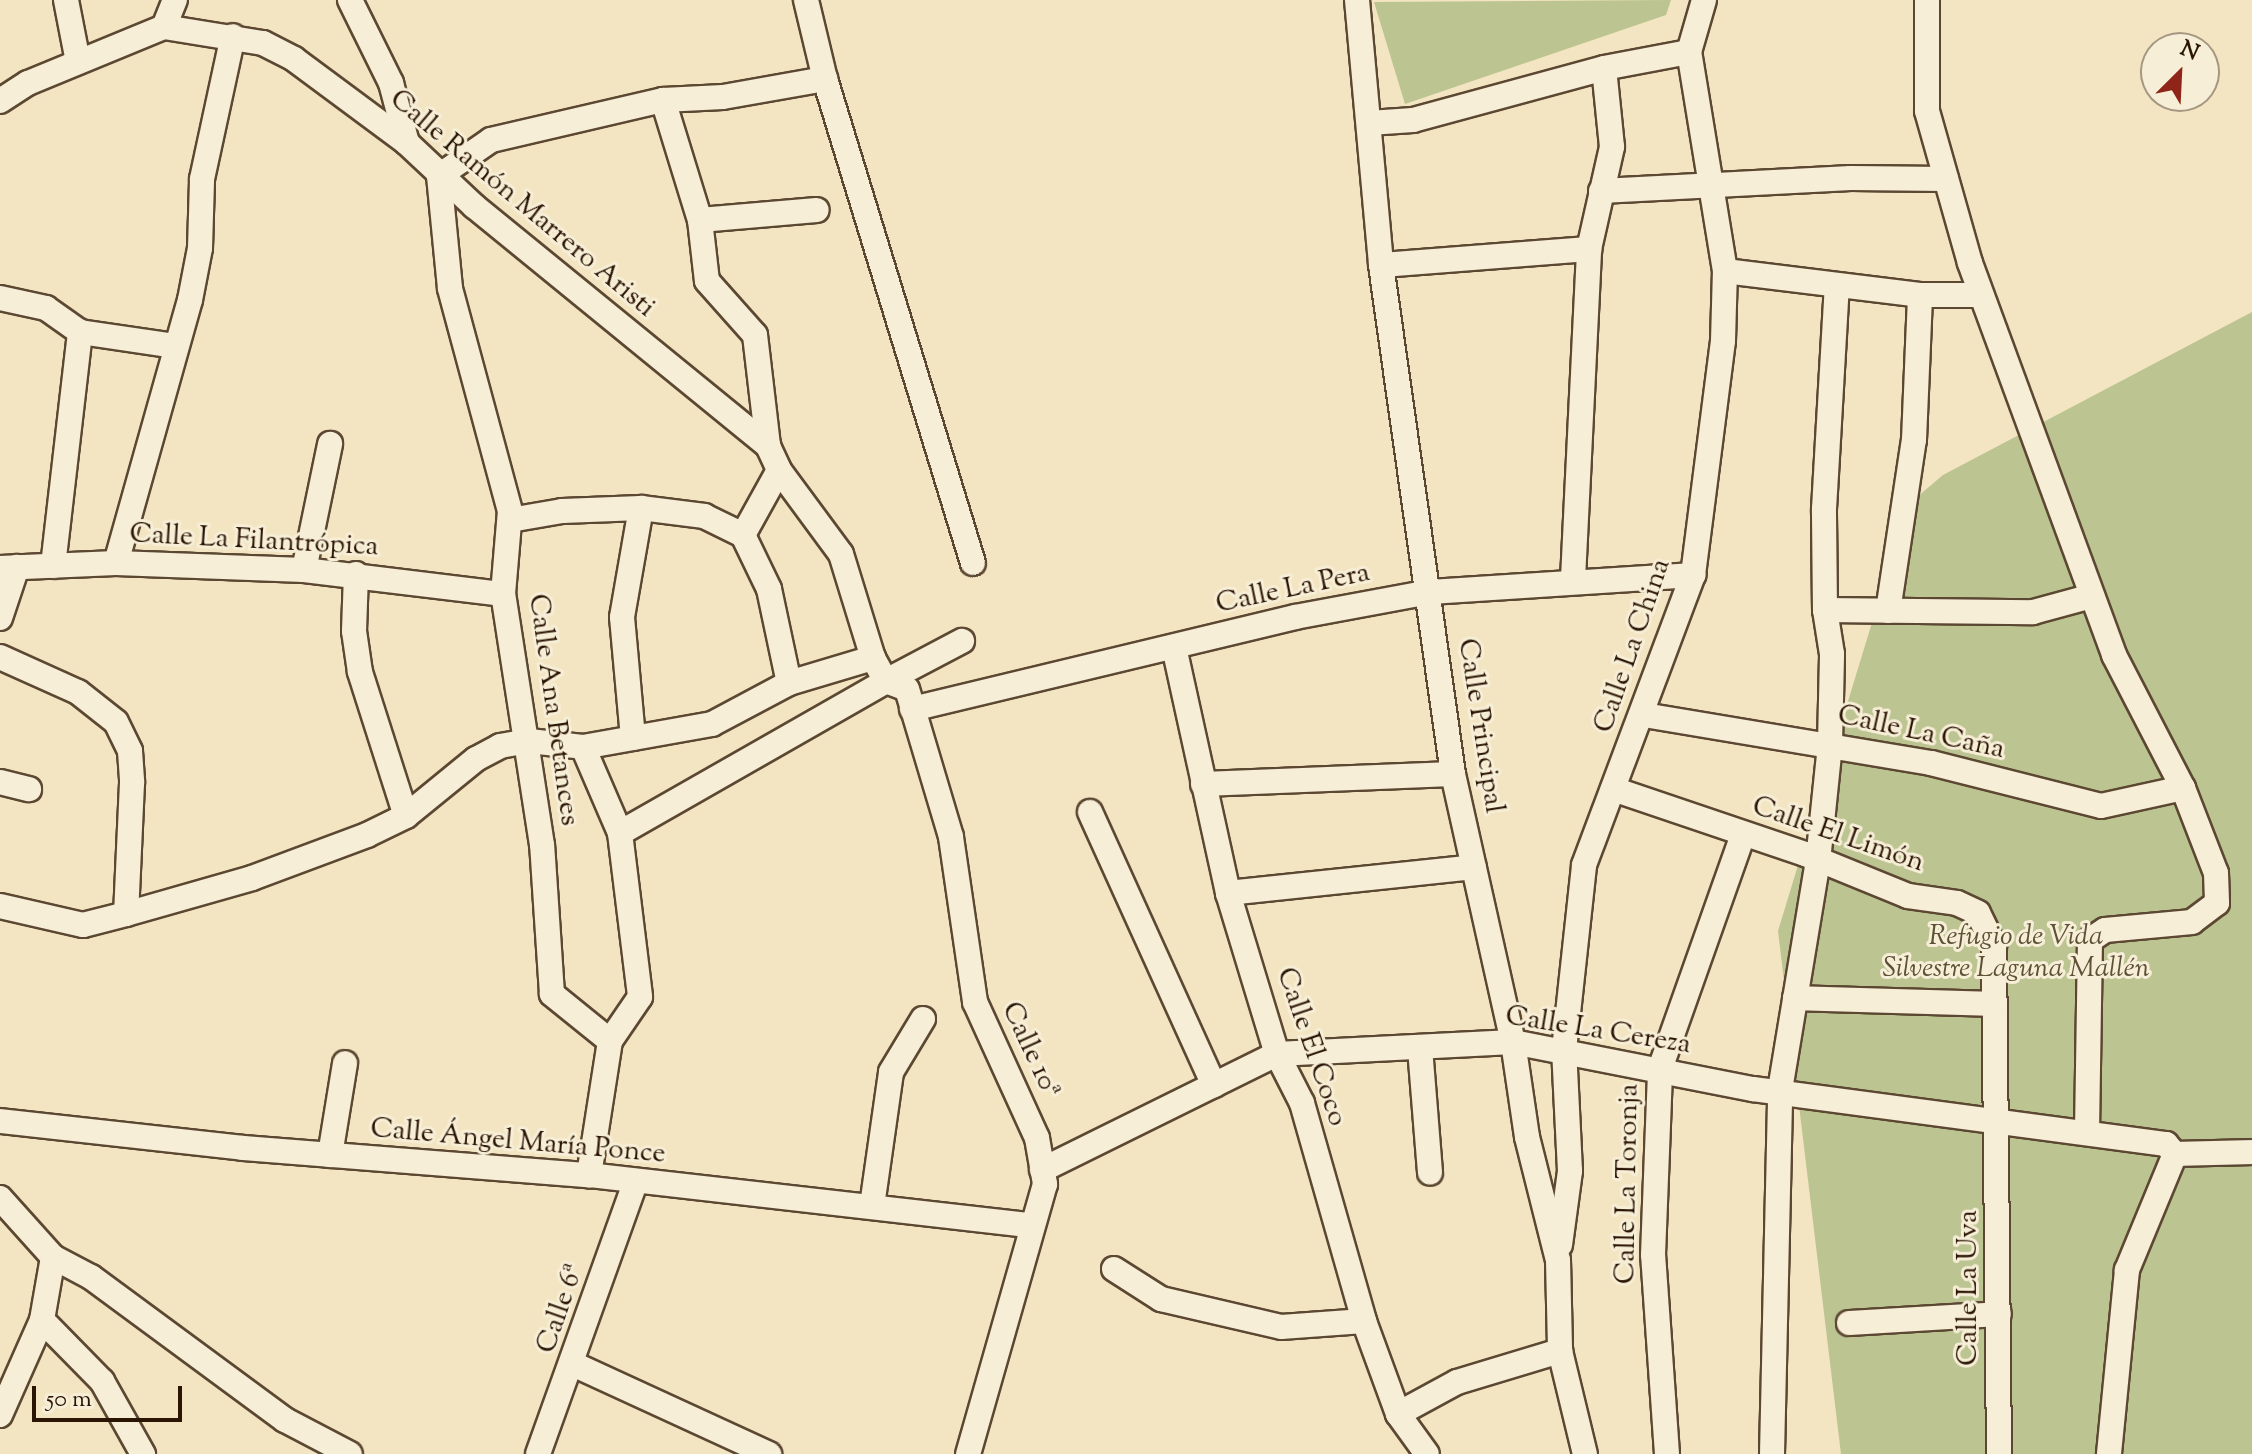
<!DOCTYPE html>
<html>
<head>
<meta charset="utf-8">
<style>
  body { margin:0 }
  #map { position:relative; width:2252px; height:1454px; overflow:hidden; background:#f3e5c1; font-family:"Sorts Mill Goudy",serif }
  div>[style] { position:absolute }
  .green>* { inset:0; background:#bcc492 }
  .roads { filter:drop-shadow(2px 0 #5c4832) drop-shadow(-2px 0 #5c4832) drop-shadow(0 2px #5c4832) drop-shadow(0 -2px #5c4832) }
  .street>* { height:24px; margin:-12px; padding:0 12px; transform-origin:12px; border-radius:12px; background:#f7eed7 }
  span { translate:-50% -50%; white-space:nowrap; text-align:center; line-height:1.15; -webkit-text-stroke:6px #f7eed7; paint-order:stroke }
  .street-label { font-size:28px; color:#2a1403 }
  .park-label { font-size:28px; color:#5d5235; font-style:italic }
  .north { position:absolute; left:2140px; top:32px; width:80px; height:80px; box-sizing:border-box; background:#f7eed7; border:2px solid #a59782; border-radius:50%; rotate:24deg; font-size:22px; font-weight:700; line-height:32px; text-align:center; color:#2a1403 }
  .north::after { content:''; display:block; margin:auto; width:28px; height:36px; background:#8f2418; clip-path:polygon(50% 0,100% 100%,50% 72%,0 100%) }
  .scale { position:absolute; left:32px; top:1386px; width:150px; height:36px; box-sizing:border-box; border:4px solid #2a1403; border-top:0; padding-left:10px; font-size:24px; line-height:28px; white-space:nowrap; color:#2a1403; -webkit-text-stroke:6px #f7eed7; paint-order:stroke }
</style>
</head>
<body>
<div id="map">
  <div class="green">
    <div style="clip-path:polygon(1671px 0,1666px 15px,1405px 104px,1374px 2px)"></div>
    <div style="clip-path:polygon(2252px 312px,2252px 1454px,1841px 1454px,1778px 931px,1902px 524px,1917px 497px,1943px 475px)"></div>
  </div>
  <div class="roads">
    <div class="street">
      <div style="left:66px;top:0;width:63px;rotate:79deg"></div>
      <div style="left:350px;top:0;width:93px;rotate:63.7deg"></div>
      <div style="left:391px;top:83px;width:62px;rotate:75.1deg"></div>
      <div style="left:806px;top:0;width:81px;rotate:76.5deg"></div>
      <div style="left:825px;top:79px;width:506px;rotate:73deg"></div>
      <div style="left:1357px;top:0;width:266px;rotate:84.8deg"></div>
      <div style="left:1381px;top:265px;width:514px;rotate:81.95deg"></div>
      <div style="left:1453px;top:774px;width:275px;rotate:77.4deg"></div>
      <div style="left:1513px;top:1042px;width:96px;rotate:81.6deg"></div>
      <div style="left:1527px;top:1137px;width:127px;rotate:75.9deg"></div>
      <div style="left:1558px;top:1260px;width:91px;rotate:88.7deg"></div>
      <div style="left:1560px;top:1351px;width:106px;rotate:76.4deg"></div>
      <div style="left:1927px;top:0;width:111px;rotate:90deg"></div>
      <div style="left:1927px;top:111px;width:158px;rotate:74.2deg"></div>
      <div style="left:1970px;top:263px;width:418px;rotate:69.8deg"></div>
      <div style="left:2114px;top:655px;width:150px;rotate:62.6deg"></div>
      <div style="left:2183px;top:788px;width:91px;rotate:68.8deg"></div>
      <div style="left:2216px;top:873px;width:30px;rotate:88deg"></div>
      <div style="left:2217px;top:903px;width:31px;rotate:143deg"></div>
      <div style="left:2192px;top:922px;width:87px;rotate:174.7deg"></div>
      <div style="left:2105px;top:930px;width:18px;rotate:146deg"></div>
      <div style="left:2090px;top:940px;width:193px;rotate:90.9deg"></div>
      <div style="left:164px;top:27px;width:29px;rotate:-68deg"></div>
      <div style="left:663px;top:100px;width:126px;rotate:72.9deg"></div>
      <div style="left:700px;top:220px;width:61px;rotate:83.5deg"></div>
      <div style="left:707px;top:281px;width:72px;rotate:48.4deg"></div>
      <div style="left:755px;top:335px;width:112px;rotate:83.3deg"></div>
      <div style="left:0;top:101px;width:33px;rotate:-33deg"></div>
      <div style="left:28px;top:83px;width:147px;rotate:-22.4deg"></div>
      <div style="left:164px;top:27px;width:100px;rotate:9.2deg"></div>
      <div style="left:263px;top:43px;width:35px;rotate:27deg"></div>
      <div style="left:294px;top:59px;width:141px;rotate:36.6deg"></div>
      <div style="left:407px;top:143px;width:92px;rotate:43.2deg"></div>
      <div style="left:474px;top:206px;width:380px;rotate:39.2deg"></div>
      <div style="left:768px;top:446px;width:26px;rotate:65deg"></div>
      <div style="left:779px;top:470px;width:104px;rotate:53.6deg"></div>
      <div style="left:841px;top:554px;width:109px;rotate:72.9deg"></div>
      <div style="left:1369px;top:123px;width:44px;rotate:-3.9deg"></div>
      <div style="left:1413px;top:120px;width:198px;rotate:-15.2deg"></div>
      <div style="left:1604px;top:68px;width:86px;rotate:-10.7deg"></div>
      <div style="left:1601px;top:191px;width:250px;rotate:-3deg"></div>
      <div style="left:1851px;top:178px;width:95px;rotate:0.6deg"></div>
      <div style="left:700px;top:220px;width:117px;rotate:-4.9deg"></div>
      <div style="left:1381px;top:265px;width:209px;rotate:-4.4deg"></div>
      <div style="left:1725px;top:271px;width:196px;rotate:7deg"></div>
      <div style="left:1920px;top:295px;width:60px"></div>
      <div style="left:0;top:298px;width:47px;rotate:12.3deg"></div>
      <div style="left:46px;top:308px;width:42px;rotate:35.2deg"></div>
      <div style="left:80px;top:332px;width:97px;rotate:8.3deg"></div>
      <div style="left:510px;top:520px;width:53px;rotate:-9.8deg"></div>
      <div style="left:562px;top:511px;width:79px;rotate:-2.2deg"></div>
      <div style="left:641px;top:508px;width:64px;rotate:7.2deg"></div>
      <div style="left:704px;top:516px;width:43px;rotate:26deg"></div>
      <div style="left:743px;top:535px;width:60px;rotate:64.3deg"></div>
      <div style="left:769px;top:589px;width:96px;rotate:78deg"></div>
      <div style="left:743px;top:535px;width:74px;rotate:-61deg"></div>
      <div style="left:116px;top:563px;width:273px;rotate:-74.3deg"></div>
      <div style="left:190px;top:300px;width:53px;rotate:-79.1deg"></div>
      <div style="left:200px;top:248px;width:69px;rotate:-88.3deg"></div>
      <div style="left:202px;top:179px;width:146px;rotate:-77.8deg"></div>
      <div style="left:53px;top:566px;width:236px;rotate:-83.4deg"></div>
      <div style="left:0;top:568px;width:116px;rotate:-2.5deg"></div>
      <div style="left:116px;top:563px;width:188px;rotate:2.1deg"></div>
      <div style="left:304px;top:570px;width:200px;rotate:6.9deg"></div>
      <div style="left:304px;top:570px;width:129px;rotate:-78.3deg"></div>
      <div style="left:356px;top:574px;width:57px;rotate:92deg"></div>
      <div style="left:354px;top:631px;width:41px;rotate:81.7deg"></div>
      <div style="left:360px;top:672px;width:151px;rotate:72.3deg"></div>
      <div style="left:1573px;top:579px;width:330px;rotate:-87.2deg"></div>
      <div style="left:1589px;top:249px;width:105px;rotate:-77.3deg"></div>
      <div style="left:1612px;top:147px;width:79px;rotate:-95.8deg"></div>
      <div style="left:1825px;top:610px;width:208px;rotate:0.6deg"></div>
      <div style="left:2033px;top:612px;width:61px;rotate:-15.2deg"></div>
      <div style="left:1888px;top:611px;width:173px;rotate:-81.4deg"></div>
      <div style="left:1914px;top:440px;width:145px;rotate:-87.6deg"></div>
      <div style="left:0;top:618px;width:54px;rotate:-71.6deg"></div>
      <div style="left:1174px;top:647px;width:252px;rotate:77.6deg"></div>
      <div style="left:1228px;top:893px;width:168px;rotate:73.1deg"></div>
      <div style="left:1277px;top:1054px;width:55px;rotate:63deg"></div>
      <div style="left:1302px;top:1103px;width:227px;rotate:74.1deg"></div>
      <div style="left:1364px;top:1321px;width:99px;rotate:69.9deg"></div>
      <div style="left:1398px;top:1414px;width:49px;rotate:54.1deg"></div>
      <div style="left:0;top:657px;width:85px;rotate:24.2deg"></div>
      <div style="left:78px;top:692px;width:48px;rotate:38.3deg"></div>
      <div style="left:116px;top:722px;width:32px;rotate:64deg"></div>
      <div style="left:130px;top:751px;width:32px;rotate:86deg"></div>
      <div style="left:132px;top:783px;width:131px;rotate:92.6deg"></div>
      <div style="left:912px;top:709px;width:394px;rotate:-13.5deg"></div>
      <div style="left:1295px;top:617px;width:137px;rotate:-10.5deg"></div>
      <div style="left:1430px;top:592px;width:264px;rotate:-3.7deg"></div>
      <div style="left:1644px;top:715px;width:291px;rotate:9.5deg"></div>
      <div style="left:1931px;top:763px;width:175px;rotate:14.2deg"></div>
      <div style="left:2101px;top:806px;width:84px;rotate:-12.4deg"></div>
      <div style="left:633px;top:738px;width:121px;rotate:-95.2deg"></div>
      <div style="left:622px;top:617px;width:111px;rotate:-80.1deg"></div>
      <div style="left:583px;top:747px;width:131px;rotate:-10.1deg"></div>
      <div style="left:712px;top:724px;width:87px;rotate:-28deg"></div>
      <div style="left:789px;top:683px;width:88px;rotate:-16.6deg"></div>
      <div style="left:873px;top:658px;width:26px;rotate:61deg"></div>
      <div style="left:886px;top:681px;width:86px;rotate:-27.8deg"></div>
      <div style="left:0;top:782px;width:30px;rotate:14deg"></div>
      <div style="left:1203px;top:784px;width:250px;rotate:-2.3deg"></div>
      <div style="left:1613px;top:789px;width:203px;rotate:18.7deg"></div>
      <div style="left:1805px;top:854px;width:111px;rotate:22.2deg"></div>
      <div style="left:1908px;top:896px;width:49px;rotate:8.1deg"></div>
      <div style="left:1957px;top:903px;width:23px;rotate:25deg"></div>
      <div style="left:1978px;top:913px;width:37px;rotate:64deg"></div>
      <div style="left:1994px;top:946px;width:508px;rotate:89.44deg"></div>
      <div style="left:1090px;top:812px;width:300px;rotate:65.6deg"></div>
      <div style="left:620px;top:833px;width:306px;rotate:-29.7deg"></div>
      <div style="left:886px;top:681px;width:22px;rotate:21deg"></div>
      <div style="left:907px;top:689px;width:154px;rotate:73.4deg"></div>
      <div style="left:951px;top:837px;width:167px;rotate:81.7deg"></div>
      <div style="left:975px;top:1002px;width:149px;rotate:65.5deg"></div>
      <div style="left:1037px;top:1138px;width:47px;rotate:80.1deg"></div>
      <div style="left:1045px;top:1184px;width:281px;rotate:105.9deg"></div>
      <div style="left:1228px;top:893px;width:247px;rotate:-6deg"></div>
      <div style="left:0;top:906px;width:85px;rotate:12.9deg"></div>
      <div style="left:83px;top:925px;width:44px;rotate:-14.3deg"></div>
      <div style="left:126px;top:914px;width:131px;rotate:-15.9deg"></div>
      <div style="left:252px;top:878px;width:123px;rotate:-20.5deg"></div>
      <div style="left:367px;top:835px;width:43px;rotate:-26deg"></div>
      <div style="left:406px;top:816px;width:90px;rotate:-39.2deg"></div>
      <div style="left:476px;top:759px;width:27px;rotate:-28deg"></div>
      <div style="left:500px;top:746px;width:29px;rotate:-10deg"></div>
      <div style="left:529px;top:741px;width:54px;rotate:6.3deg"></div>
      <div style="left:583px;top:747px;width:94px;rotate:66.7deg"></div>
      <div style="left:620px;top:833px;width:165px;rotate:83deg"></div>
      <div style="left:640px;top:997px;width:53px;rotate:124.3deg"></div>
      <div style="left:610px;top:1041px;width:136px;rotate:98.9deg"></div>
      <div style="left:1795px;top:998px;width:198px;rotate:1.7deg"></div>
      <div style="left:610px;top:1041px;width:75px;rotate:-141deg"></div>
      <div style="left:552px;top:994px;width:149px;rotate:-93.8deg"></div>
      <div style="left:542px;top:845px;width:254px;rotate:-98.8deg"></div>
      <div style="left:503px;top:594px;width:83px;rotate:-85.2deg"></div>
      <div style="left:510px;top:511px;width:231px;rotate:-105.1deg"></div>
      <div style="left:450px;top:288px;width:113px;rotate:-95.6deg"></div>
      <div style="left:439px;top:176px;width:63px;rotate:-34.7deg"></div>
      <div style="left:491px;top:140px;width:177px;rotate:-13.1deg"></div>
      <div style="left:663px;top:100px;width:60px;rotate:-2.9deg"></div>
      <div style="left:723px;top:97px;width:104px;rotate:-10deg"></div>
      <div style="left:1420px;top:1048px;width:125px;rotate:85.4deg"></div>
      <div style="left:0;top:1121px;width:244px;rotate:6.3deg"></div>
      <div style="left:243px;top:1148px;width:347px;rotate:4.5deg"></div>
      <div style="left:589px;top:1175px;width:445px;rotate:6.5deg"></div>
      <div style="left:2175px;top:1154px;width:77px;rotate:-1.5deg"></div>
      <div style="left:330px;top:1155px;width:93px;rotate:-80.7deg"></div>
      <div style="left:1042px;top:1170px;width:262px;rotate:-26.3deg"></div>
      <div style="left:1277px;top:1054px;width:236px;rotate:-2.9deg"></div>
      <div style="left:1513px;top:1042px;width:245px;rotate:11.1deg"></div>
      <div style="left:1753px;top:1089px;width:417px;rotate:7.6deg"></div>
      <div style="left:2166px;top:1144px;width:13px;rotate:48deg"></div>
      <div style="left:2175px;top:1154px;width:126px;rotate:112.5deg"></div>
      <div style="left:2127px;top:1270px;width:185px;rotate:95.6deg"></div>
      <div style="left:0;top:1198px;width:79px;rotate:48.1deg"></div>
      <div style="left:53px;top:1257px;width:43px;rotate:27.8deg"></div>
      <div style="left:91px;top:1277px;width:241px;rotate:36.4deg"></div>
      <div style="left:285px;top:1420px;width:73px;rotate:27.6deg"></div>
      <div style="left:872px;top:1206px;width:135px;rotate:-81.9deg"></div>
      <div style="left:891px;top:1072px;width:62px;rotate:-58.9deg"></div>
      <div style="left:1560px;top:1245px;width:75px;rotate:-82.3deg"></div>
      <div style="left:1570px;top:1171px;width:121px;rotate:-92.8deg"></div>
      <div style="left:1564px;top:1050px;width:186px;rotate:-83.8deg"></div>
      <div style="left:1584px;top:865px;width:310px;rotate:-69.4deg"></div>
      <div style="left:1693px;top:575px;width:236px;rotate:-82.7deg"></div>
      <div style="left:1723px;top:341px;width:70px;rotate:-88.4deg"></div>
      <div style="left:1725px;top:271px;width:222px;rotate:-99.3deg"></div>
      <div style="left:1689px;top:52px;width:54px;rotate:-73.9deg"></div>
      <div style="left:1114px;top:1269px;width:56px;rotate:32.6deg"></div>
      <div style="left:1161px;top:1299px;width:123px;rotate:13.1deg"></div>
      <div style="left:1281px;top:1327px;width:83px;rotate:-4.1deg"></div>
      <div style="left:42px;top:1320px;width:86px;rotate:45.5deg"></div>
      <div style="left:102px;top:1381px;width:84px;rotate:60.7deg"></div>
      <div style="left:1849px;top:1323px;width:150px;rotate:-3.4deg"></div>
      <div style="left:573px;top:1364px;width:216px;rotate:24.7deg"></div>
      <div style="left:1398px;top:1414px;width:67px;rotate:-28.5deg"></div>
      <div style="left:1457px;top:1382px;width:108px;rotate:-16.8deg"></div>
      <div style="left:0;top:1415px;width:104px;rotate:-66.1deg"></div>
      <div style="left:42px;top:1320px;width:64px;rotate:-80.1deg"></div>
      <div style="left:538px;top:1454px;width:290px;rotate:-70.3deg"></div>
      <div style="left:1667px;top:1454px;width:199px;rotate:-94deg"></div>
      <div style="left:1653px;top:1255px;width:186px;rotate:-87.8deg"></div>
      <div style="left:1660px;top:1069px;width:249px;rotate:-70.5deg"></div>
      <div style="left:1772px;top:1454px;width:364px;rotate:-88.7deg"></div>
      <div style="left:1780px;top:1090px;width:232px;rotate:-80.6deg"></div>
      <div style="left:1818px;top:861px;width:118px;rotate:-84.1deg"></div>
      <div style="left:1830px;top:744px;width:90px;rotate:-88.7deg"></div>
      <div style="left:1832px;top:654px;width:45px;rotate:-99deg"></div>
      <div style="left:1825px;top:610px;width:101px;rotate:-90.6deg"></div>
      <div style="left:1824px;top:509px;width:223px;rotate:-86.7deg"></div>
    </div>
  </div>
  <div class="street-label">
    <span style="left:522px;top:204px;rotate:40deg">Calle Ramón Marrero Aristi</span>
    <span style="left:254px;top:541px;rotate:3deg">Calle La Filantrópica</span>
    <span style="left:1293px;top:589px;rotate:-12deg">Calle La Pera</span>
    <span style="left:1633px;top:646px;rotate:-71deg">Calle La China</span>
    <span style="left:553px;top:710px;rotate:82deg">Calle Ana Betances</span>
    <span style="left:1480px;top:726px;rotate:81deg">Calle Principal</span>
    <span style="left:1921px;top:733px;rotate:12deg">Calle La Caña</span>
    <span style="left:1838px;top:835px;rotate:19deg">Calle El Limón</span>
    <span style="left:1598px;top:1031px;rotate:9deg">Calle La Cereza</span>
    <span style="left:1311px;top:1047px;rotate:71deg">Calle El Coco</span>
    <span style="left:1030px;top:1050px;rotate:65deg">Calle 10ª</span>
    <span style="left:518px;top:1142px;rotate:5deg">Calle Ángel María Ponce</span>
    <span style="left:1628px;top:1184px;rotate:-89deg">Calle La Toronja</span>
    <span style="left:1969px;top:1288px;rotate:-90deg">Calle La Uva</span>
    <span style="left:561px;top:1309px;rotate:-71deg">Calle 6ª</span>
  </div>
  <div class="park-label">
    <span style="left:2016px;top:953px">Refugio de Vida<br>Silvestre Laguna Mallén</span>
  </div>
  <div class="north">N</div>
  <div class="scale">50 m</div>
</div>
</body>
</html>
